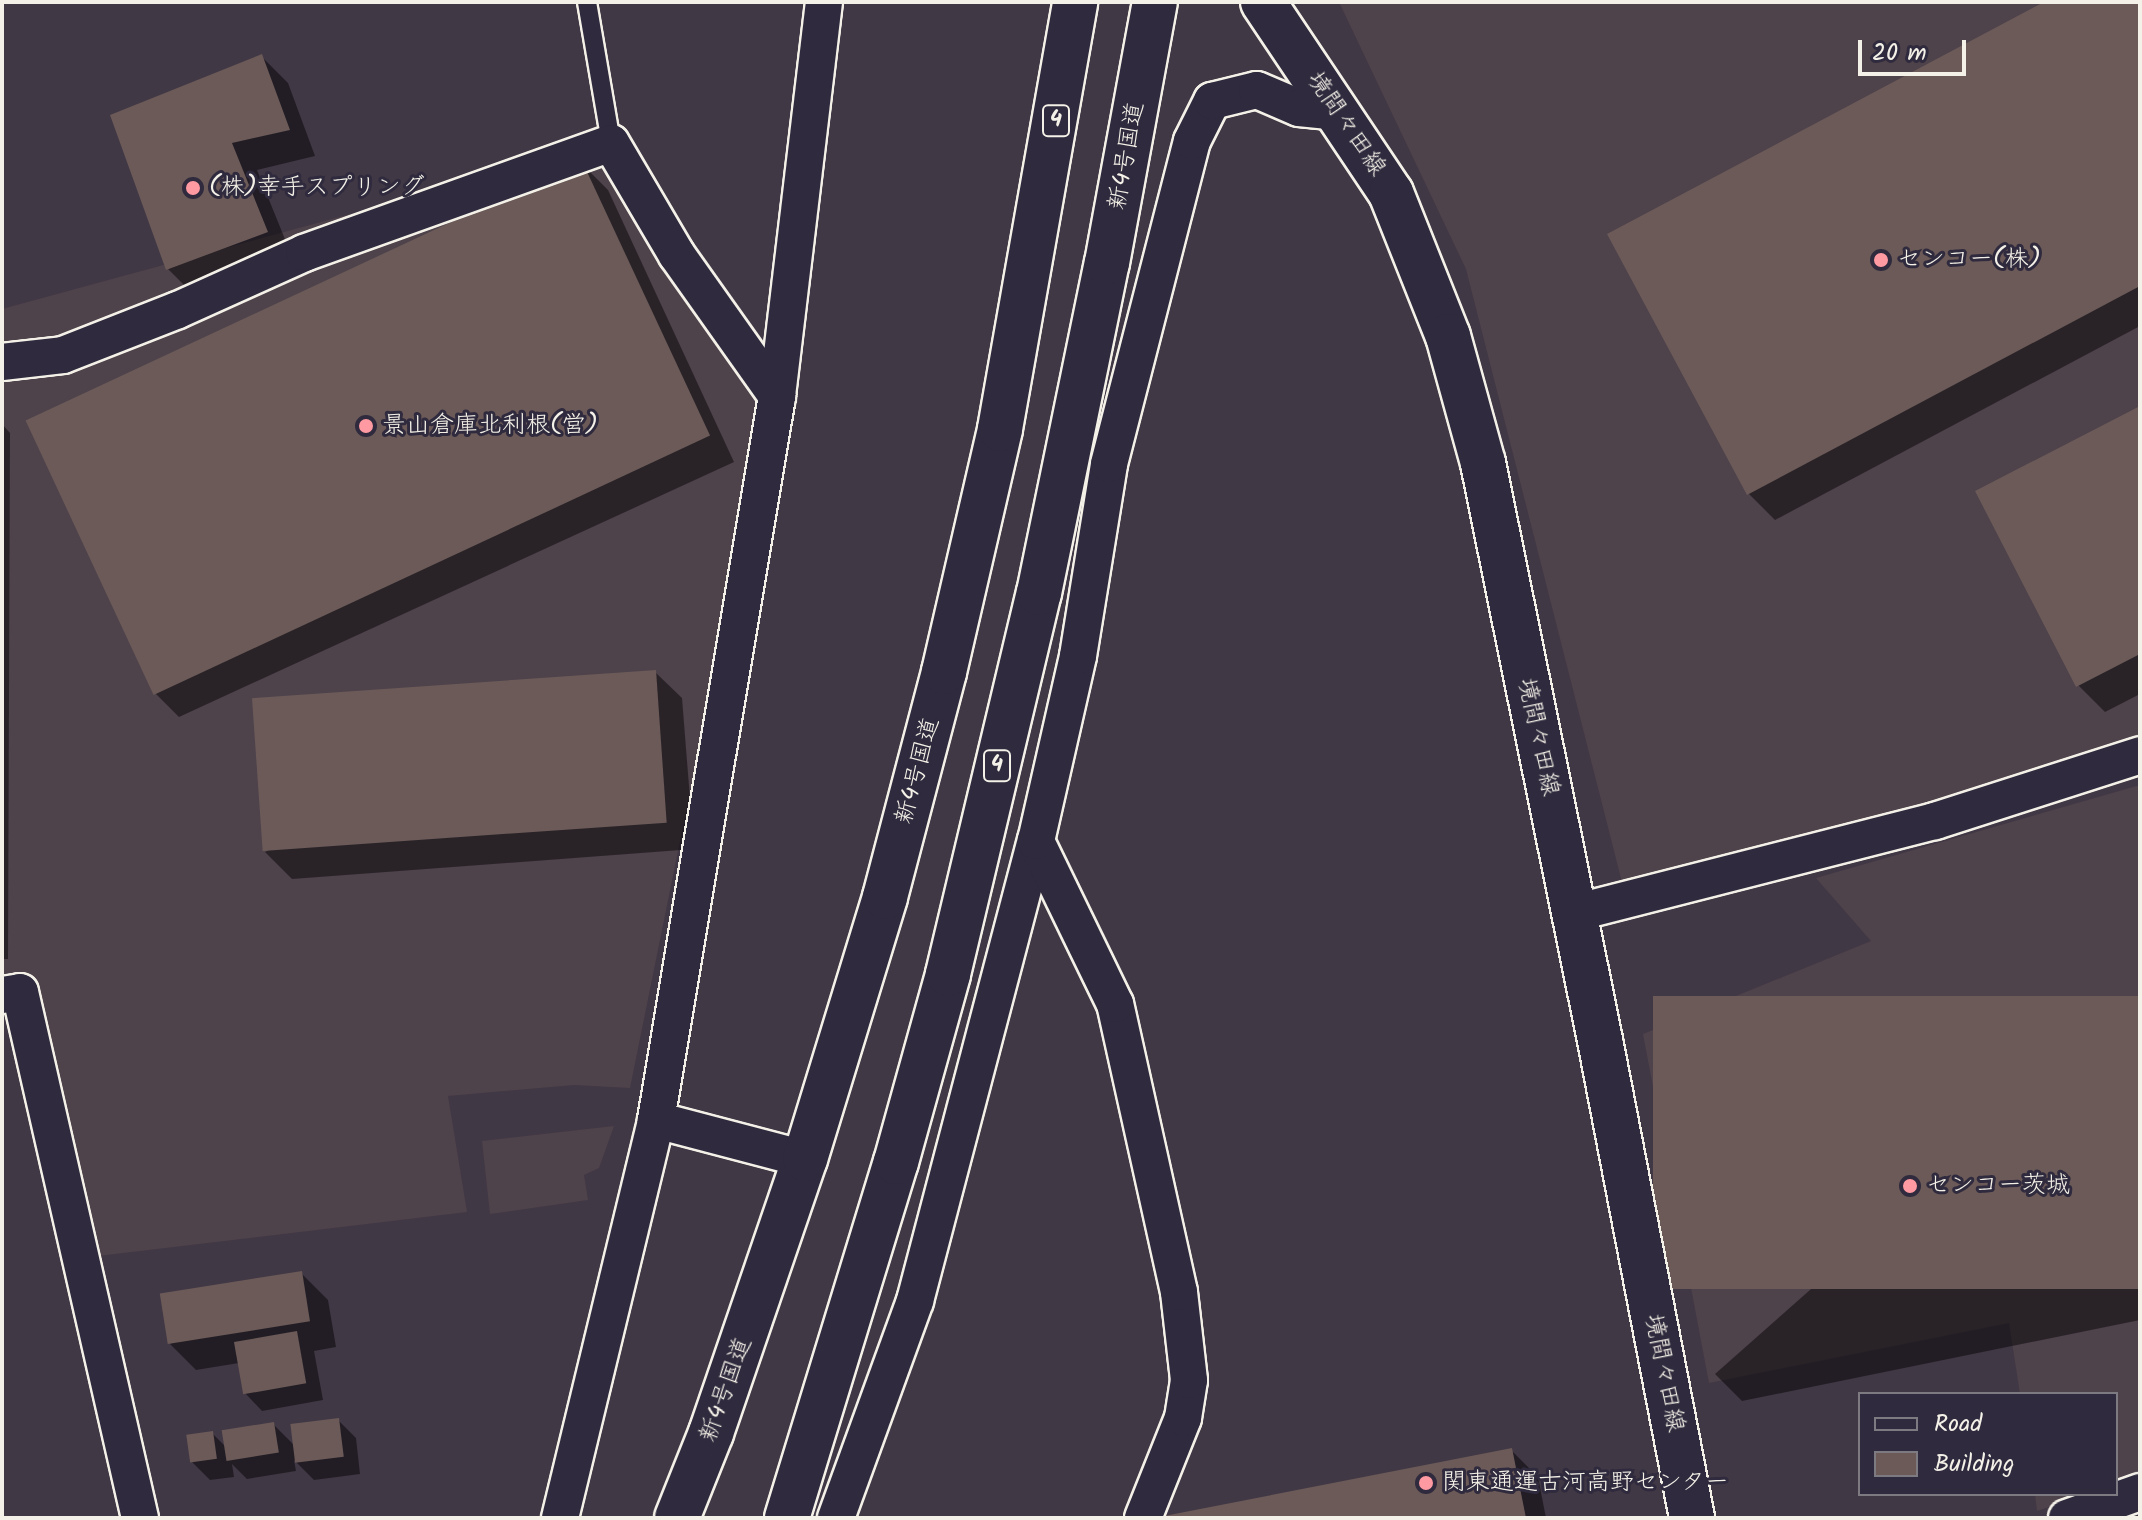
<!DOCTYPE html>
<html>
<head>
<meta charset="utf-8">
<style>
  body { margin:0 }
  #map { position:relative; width:2142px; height:1520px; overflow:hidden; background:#413845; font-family:Kalam,"Klee One",sans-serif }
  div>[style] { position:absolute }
  .built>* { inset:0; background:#4e424b }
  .shadow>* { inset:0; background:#0007 }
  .building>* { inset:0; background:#6b5a58; transform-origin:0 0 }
  .roads { filter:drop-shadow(2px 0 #f4f1e8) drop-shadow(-2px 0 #f4f1e8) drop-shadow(0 2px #f4f1e8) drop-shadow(0 -2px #f4f1e8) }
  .lane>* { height:18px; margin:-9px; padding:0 9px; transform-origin:9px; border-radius:9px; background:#2f2a3d }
  .street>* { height:36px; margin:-18px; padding:0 18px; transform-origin:18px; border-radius:18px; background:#2f2a3d }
  .secondary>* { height:44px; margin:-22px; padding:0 22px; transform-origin:22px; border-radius:22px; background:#2f2a3d }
  .highway>* { height:44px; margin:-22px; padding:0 22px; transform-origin:22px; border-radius:22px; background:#2f2a3d }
  .dots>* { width:22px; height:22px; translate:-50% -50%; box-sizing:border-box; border:4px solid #2f2a3d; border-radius:50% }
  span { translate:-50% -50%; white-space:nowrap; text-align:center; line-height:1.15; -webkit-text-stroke:6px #2f2a3d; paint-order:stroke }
  .shield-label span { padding:2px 6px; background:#2f2a3d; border:2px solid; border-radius:6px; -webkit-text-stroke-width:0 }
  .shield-label { font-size:22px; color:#f4f1e8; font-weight:700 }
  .street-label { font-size:24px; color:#f4f1e8 }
  .poi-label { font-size:24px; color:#f4f1e8 }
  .left { translate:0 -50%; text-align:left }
  .frame { position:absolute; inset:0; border:4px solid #f4f1e8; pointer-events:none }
  .legend { position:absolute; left:1858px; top:1392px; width:260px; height:104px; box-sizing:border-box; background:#2f2a3d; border:2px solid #7e7a81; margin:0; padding:10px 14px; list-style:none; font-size:24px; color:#f4f1e8 }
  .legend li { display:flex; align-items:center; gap:16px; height:40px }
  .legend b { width:40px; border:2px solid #7e7a81 }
  .scale { position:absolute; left:1858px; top:40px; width:108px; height:36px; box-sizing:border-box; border:4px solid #f4f1e8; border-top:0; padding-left:10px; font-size:24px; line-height:28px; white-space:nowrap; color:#f4f1e8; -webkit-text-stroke:6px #2f2a3d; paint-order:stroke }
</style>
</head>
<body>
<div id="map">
  <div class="built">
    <div style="clip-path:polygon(1339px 2px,2140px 2px,2140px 755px,1626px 898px,1466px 269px)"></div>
    <div style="clip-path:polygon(611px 143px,774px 377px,630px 1088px,574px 1085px,448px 1096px,467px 1212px,81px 1258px,2px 994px,2px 309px)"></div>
    <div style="clip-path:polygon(2140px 785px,2140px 1477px,2116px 1485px,2116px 1394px,2020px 1394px,2009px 1323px,1709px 1383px,1643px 1034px,1871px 941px,1816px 878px)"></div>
    <div style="clip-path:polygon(614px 1126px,599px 1168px,584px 1175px,588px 1200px,490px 1214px,482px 1141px)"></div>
    <div style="clip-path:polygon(2035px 1494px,2089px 1494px,2037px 1511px)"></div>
  </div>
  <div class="shadow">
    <div style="clip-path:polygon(2048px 2px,2140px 2px,2140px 326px,1775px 520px,1748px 493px)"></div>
    <div style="clip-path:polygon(261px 56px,288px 83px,315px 156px,257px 170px,293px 259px,195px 296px,168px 269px)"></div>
    <div style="clip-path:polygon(581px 163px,608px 190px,734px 462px,179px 717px,152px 690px)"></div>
    <div style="clip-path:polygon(2140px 408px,2140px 694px,2105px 712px,2078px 685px)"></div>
    <div style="clip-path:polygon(2px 424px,10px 433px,8px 959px,2px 959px)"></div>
    <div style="clip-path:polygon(655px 672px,682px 698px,694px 849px,292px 879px,265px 852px)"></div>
    <div style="clip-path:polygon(2140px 998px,2140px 1320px,1742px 1401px,1715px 1374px)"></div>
    <div style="clip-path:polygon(301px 1273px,328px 1300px,336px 1347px,314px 1351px,323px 1400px,262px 1411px,245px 1393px,239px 1363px,196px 1370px,170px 1344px)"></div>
    <div style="clip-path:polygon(338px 1420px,356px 1438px,360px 1474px,314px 1480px,294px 1460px,296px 1471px,247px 1479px,232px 1464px,234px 1477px,210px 1480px,192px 1462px,212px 1433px,227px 1448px,273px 1424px,295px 1446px)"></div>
    <div style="clip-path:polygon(1511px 1450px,1538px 1477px,1546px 1518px,1162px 1518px)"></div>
  </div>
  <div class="building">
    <div style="clip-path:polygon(2044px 2px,2140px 2px,2140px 286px,1747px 495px,1607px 234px)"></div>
    <div style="clip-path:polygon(262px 54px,290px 130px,232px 143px,268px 232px,166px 270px,110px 115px)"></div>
    <div style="left:582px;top:161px;width:303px;height:614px;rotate:65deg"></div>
    <div style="clip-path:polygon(2140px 406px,2140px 654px,2076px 687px,1975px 491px)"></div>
    <div style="left:656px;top:670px;width:153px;height:405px;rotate:86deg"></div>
    <div style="left:2140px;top:996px;width:293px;height:487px;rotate:90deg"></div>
    <div style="left:302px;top:1271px;width:51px;height:144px;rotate:81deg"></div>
    <div style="left:297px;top:1331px;width:53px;height:64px;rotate:80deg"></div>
    <div style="left:339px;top:1418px;width:39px;height:49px;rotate:83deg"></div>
    <div style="left:274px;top:1422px;width:31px;height:53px;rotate:81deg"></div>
    <div style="left:213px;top:1431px;width:28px;height:27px;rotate:82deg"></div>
    <div style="clip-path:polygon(1512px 1448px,1526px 1518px,1159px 1518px,1159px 1517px)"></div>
  </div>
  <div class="roads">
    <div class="lane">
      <div style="left:587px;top:2px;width:143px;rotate:80.3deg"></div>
    </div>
    <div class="street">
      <div style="left:2px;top:362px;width:61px;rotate:-6.5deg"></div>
      <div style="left:63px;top:355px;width:123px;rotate:-21.4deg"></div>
      <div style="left:178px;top:310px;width:138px;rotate:-24.3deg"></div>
      <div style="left:304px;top:253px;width:326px;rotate:-19.7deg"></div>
      <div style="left:611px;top:143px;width:130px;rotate:59.5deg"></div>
      <div style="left:677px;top:255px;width:173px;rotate:54.7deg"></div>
      <div style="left:1574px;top:913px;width:373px;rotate:-14.3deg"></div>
      <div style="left:1935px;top:821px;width:215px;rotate:-17.8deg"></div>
      <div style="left:2px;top:995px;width:18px;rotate:-9deg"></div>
      <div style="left:20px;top:992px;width:540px;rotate:77.15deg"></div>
      <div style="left:656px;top:1120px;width:154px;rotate:14.7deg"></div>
      <div style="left:560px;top:1518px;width:409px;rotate:-76.4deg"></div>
      <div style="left:656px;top:1120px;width:734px;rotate:-80.51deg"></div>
      <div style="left:777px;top:396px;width:397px;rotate:-83.2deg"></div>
      <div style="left:836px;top:1518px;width:231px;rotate:-70deg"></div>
      <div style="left:915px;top:1301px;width:476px;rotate:-75.3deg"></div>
      <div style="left:1143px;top:1518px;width:108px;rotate:-68.2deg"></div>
      <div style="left:1183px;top:1418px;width:38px;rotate:-81deg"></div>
      <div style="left:1189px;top:1380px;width:89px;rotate:-96.5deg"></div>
      <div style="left:1179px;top:1292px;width:295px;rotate:-102.5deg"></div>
      <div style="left:1115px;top:1004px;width:181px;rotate:-115.9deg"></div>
      <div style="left:1036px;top:841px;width:190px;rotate:-77.2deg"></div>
      <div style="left:1078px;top:656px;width:194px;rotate:-80.8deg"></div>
      <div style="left:1109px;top:464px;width:333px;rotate:-75.6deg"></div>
      <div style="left:1192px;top:141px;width:45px;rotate:-63.4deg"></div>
      <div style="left:1212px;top:101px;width:46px;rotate:-13.7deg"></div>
      <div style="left:1257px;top:90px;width:46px;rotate:23.2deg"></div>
      <div style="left:1299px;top:108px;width:40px;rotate:5.7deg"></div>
      <div style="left:2067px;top:1518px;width:77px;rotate:-19.6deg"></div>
    </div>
    <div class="secondary">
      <div style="left:1263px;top:2px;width:230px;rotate:56.2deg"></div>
      <div style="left:1391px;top:193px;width:154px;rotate:68.3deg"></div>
      <div style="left:1448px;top:336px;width:132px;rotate:74.6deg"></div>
      <div style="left:1483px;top:463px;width:589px;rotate:78.54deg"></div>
      <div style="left:1600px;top:1040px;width:487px;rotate:79.1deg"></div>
    </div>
    <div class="highway">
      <div style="left:677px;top:1518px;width:92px;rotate:-68.2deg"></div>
      <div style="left:711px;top:1433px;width:290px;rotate:-71.1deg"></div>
      <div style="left:805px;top:1159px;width:274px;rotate:-73deg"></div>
      <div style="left:885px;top:897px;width:233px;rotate:-75.3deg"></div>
      <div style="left:944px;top:672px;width:249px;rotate:-77deg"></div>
      <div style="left:1000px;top:429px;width:434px;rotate:-80deg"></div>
      <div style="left:787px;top:1518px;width:372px;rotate:-73deg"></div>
      <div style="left:896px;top:1162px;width:195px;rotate:-74.5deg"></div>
      <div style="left:948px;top:974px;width:392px;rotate:-76.6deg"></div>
      <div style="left:1039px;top:593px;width:337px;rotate:-78.4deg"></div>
      <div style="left:1107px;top:263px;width:265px;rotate:-79.6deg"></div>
    </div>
  </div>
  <div class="dots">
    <div style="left:193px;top:188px;background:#ff9aa2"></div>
    <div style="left:1881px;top:260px;background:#ff9aa2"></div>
    <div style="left:366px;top:426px;background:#ff9aa2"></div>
    <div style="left:1910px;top:1186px;background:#ff9aa2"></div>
    <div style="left:1426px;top:1483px;background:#ff9aa2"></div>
  </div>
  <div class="shield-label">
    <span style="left:1056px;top:121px">4</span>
    <span style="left:997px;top:766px">4</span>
  </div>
  <div class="street-label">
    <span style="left:1346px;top:124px;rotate:56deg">境間々田線</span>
    <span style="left:1127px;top:156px;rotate:-80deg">新4号国道</span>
    <span style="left:1538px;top:737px;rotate:78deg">境間々田線</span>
    <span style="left:918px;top:771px;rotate:-75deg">新4号国道</span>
    <span style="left:1664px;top:1373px;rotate:79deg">境間々田線</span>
    <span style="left:726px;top:1390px;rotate:-70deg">新4号国道</span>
  </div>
  <div class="poi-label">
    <span class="left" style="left:209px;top:188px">(株)幸手スプリング</span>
    <span class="left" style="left:1897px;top:260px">センコー(株)</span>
    <span class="left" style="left:382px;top:426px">景山倉庫北利根(営)</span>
    <span class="left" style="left:1926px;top:1186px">センコー茨城</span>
    <span class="left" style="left:1442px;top:1483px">関東通運古河高野センター</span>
  </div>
  <div class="frame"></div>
  <ul class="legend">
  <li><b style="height:10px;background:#2f2a3d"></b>Road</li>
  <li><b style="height:22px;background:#6b5a58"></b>Building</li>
  </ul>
  <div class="scale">20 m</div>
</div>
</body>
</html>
